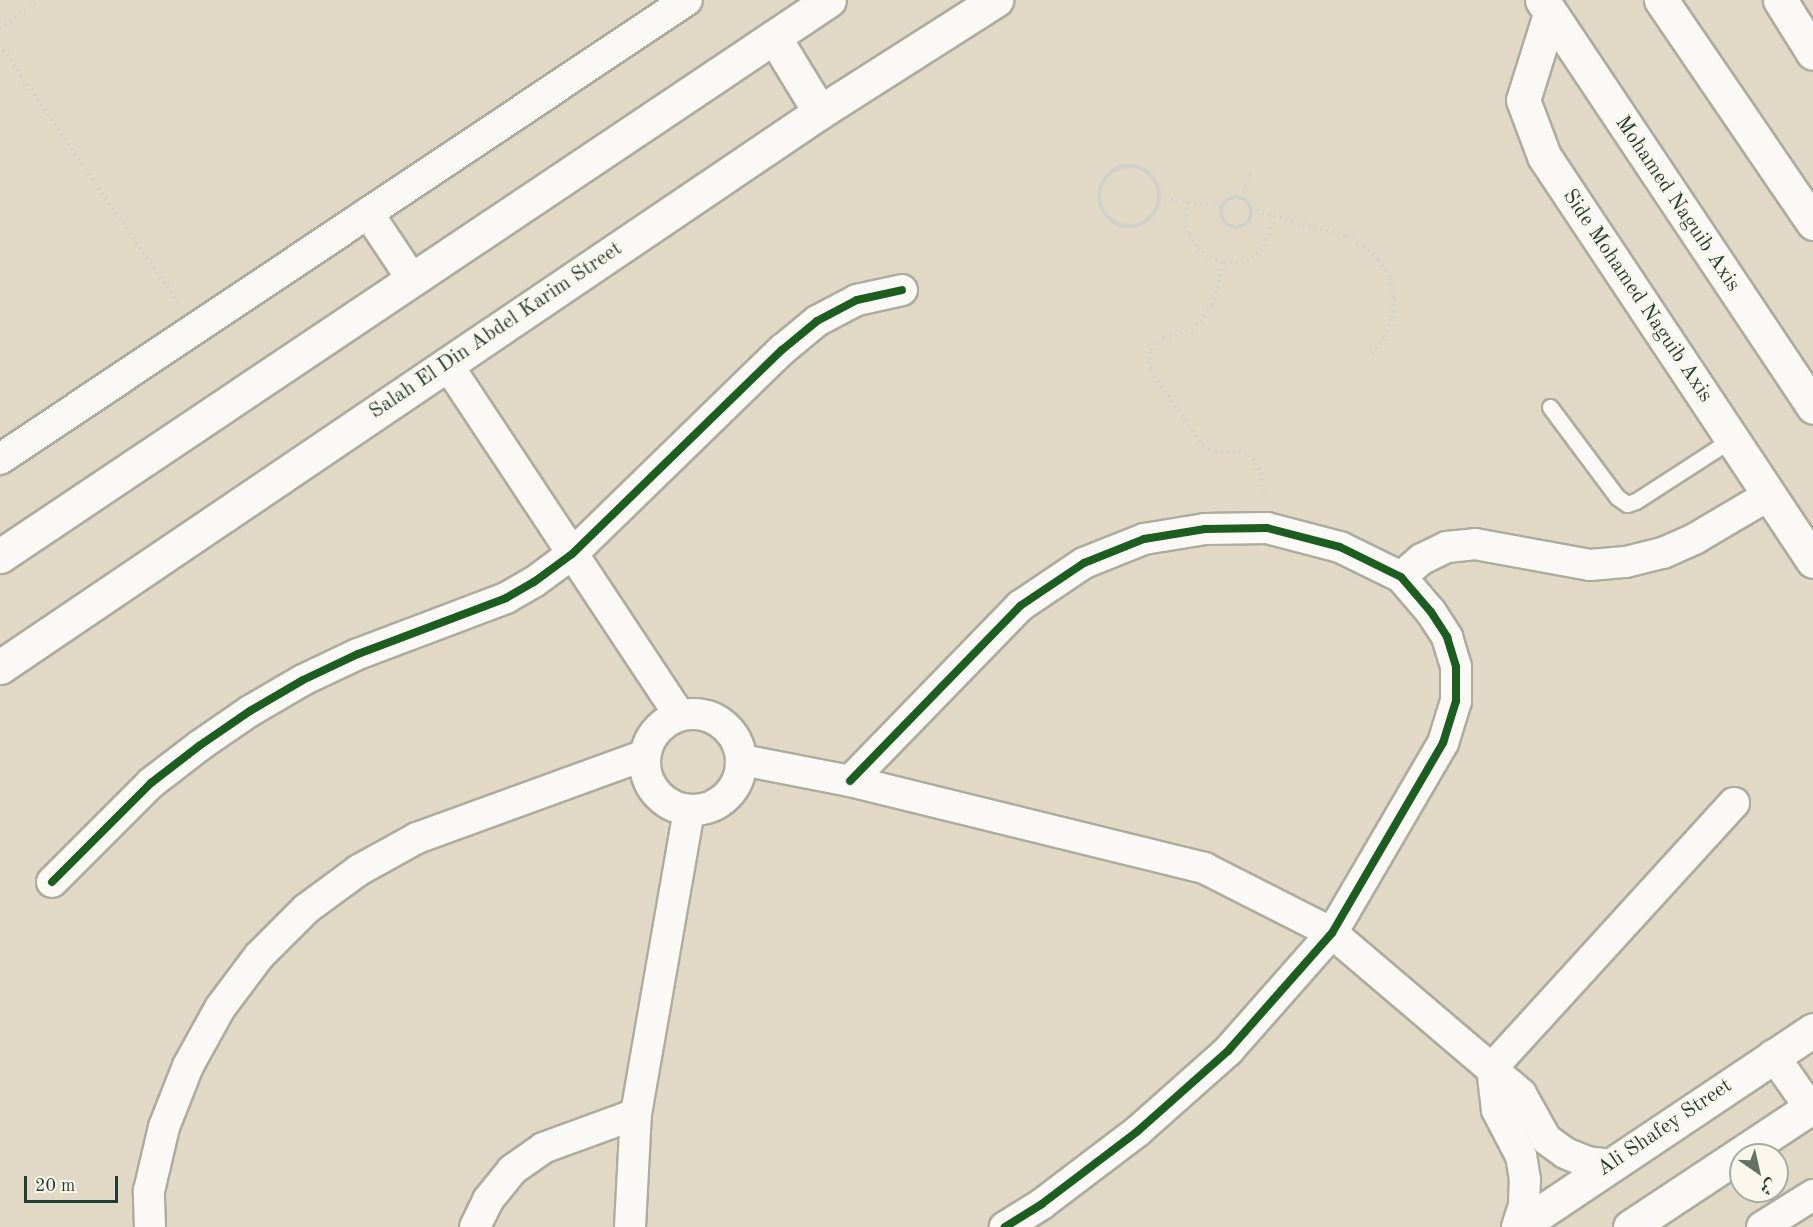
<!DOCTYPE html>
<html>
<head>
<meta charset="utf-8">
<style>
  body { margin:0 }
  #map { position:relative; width:1813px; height:1227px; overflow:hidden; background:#e1d9c5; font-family:"Old Standard TT",Amiri,serif }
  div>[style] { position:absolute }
  .path>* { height:4px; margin-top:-2px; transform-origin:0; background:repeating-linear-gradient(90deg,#d1d0cb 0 1.5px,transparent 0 6px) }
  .path>.ring { margin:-2px; padding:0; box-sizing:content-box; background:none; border:4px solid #d1d0cb; border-radius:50% }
  .roads { filter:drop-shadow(2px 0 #aeac9e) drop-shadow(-2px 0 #aeac9e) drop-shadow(0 2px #aeac9e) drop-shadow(0 -2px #aeac9e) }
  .lane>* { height:15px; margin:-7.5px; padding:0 7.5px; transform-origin:7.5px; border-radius:7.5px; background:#faf9f6 }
  .street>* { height:30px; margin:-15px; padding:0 15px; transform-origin:15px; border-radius:15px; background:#faf9f6 }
  .street>.ring { margin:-15px; padding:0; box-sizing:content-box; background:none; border:30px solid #faf9f6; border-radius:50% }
  .secondary>* { height:33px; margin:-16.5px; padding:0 16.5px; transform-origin:16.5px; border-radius:16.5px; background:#faf9f6 }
  .primary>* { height:33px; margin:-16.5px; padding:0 16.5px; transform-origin:16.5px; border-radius:16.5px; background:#faf9f6 }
  .cycleway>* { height:8px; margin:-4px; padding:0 4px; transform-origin:4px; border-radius:4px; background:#1b5e20 }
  span { translate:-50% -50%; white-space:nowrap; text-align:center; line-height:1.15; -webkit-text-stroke:5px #fbf7ec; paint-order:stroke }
  .street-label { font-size:21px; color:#1f3d34 }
  .north { position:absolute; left:1729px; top:1143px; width:60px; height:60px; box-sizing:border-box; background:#fbf7ec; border:2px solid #a3ada2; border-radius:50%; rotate:146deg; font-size:16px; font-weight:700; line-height:24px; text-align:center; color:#1f3d34 }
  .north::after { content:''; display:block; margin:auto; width:21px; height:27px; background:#637467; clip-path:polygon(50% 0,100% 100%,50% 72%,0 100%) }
  .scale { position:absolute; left:24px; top:1176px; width:94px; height:27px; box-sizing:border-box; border:3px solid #1f3d34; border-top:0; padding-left:8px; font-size:18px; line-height:21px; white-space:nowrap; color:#1f3d34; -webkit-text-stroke:4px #fbf7ec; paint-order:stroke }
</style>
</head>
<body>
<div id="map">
  <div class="path">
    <div style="left:0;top:28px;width:48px;rotate:-35.7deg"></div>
    <div style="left:0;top:45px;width:313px;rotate:55.4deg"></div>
    <div class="ring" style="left:1099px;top:166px;width:56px;height:56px"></div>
    <div class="ring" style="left:1221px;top:197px;width:26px;height:26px"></div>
    <div style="left:1241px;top:198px;width:28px;rotate:-69deg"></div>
    <div style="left:1159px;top:199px;width:62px;rotate:6.4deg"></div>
    <div style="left:1187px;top:202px;width:18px;rotate:96deg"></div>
    <div style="left:1185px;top:220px;width:16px;rotate:75deg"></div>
    <div style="left:1189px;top:235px;width:16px;rotate:55deg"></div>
    <div style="left:1198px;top:248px;width:15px;rotate:37deg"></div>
    <div style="left:1210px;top:257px;width:15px;rotate:23deg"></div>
    <div style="left:1224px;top:263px;width:23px;rotate:-5deg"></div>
    <div style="left:1247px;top:261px;width:17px;rotate:-36deg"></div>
    <div style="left:1261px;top:251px;width:18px;rotate:-63deg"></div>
    <div style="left:1269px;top:235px;width:19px;rotate:-78deg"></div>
    <div style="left:1251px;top:210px;width:98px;rotate:15.3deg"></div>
    <div style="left:1346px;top:236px;width:21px;rotate:29deg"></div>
    <div style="left:1364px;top:246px;width:21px;rotate:43deg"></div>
    <div style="left:1379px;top:260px;width:21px;rotate:59deg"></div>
    <div style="left:1390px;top:278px;width:20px;rotate:79deg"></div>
    <div style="left:1394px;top:298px;width:21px;rotate:95deg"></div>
    <div style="left:1392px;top:319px;width:21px;rotate:113deg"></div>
    <div style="left:1384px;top:338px;width:21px;rotate:129deg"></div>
    <div style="left:1224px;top:263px;width:45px;rotate:105.6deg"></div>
    <div style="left:1212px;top:306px;width:18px;rotate:124deg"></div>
    <div style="left:1202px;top:321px;width:17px;rotate:144deg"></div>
    <div style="left:1188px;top:331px;width:26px;rotate:164deg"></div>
    <div style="left:1163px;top:338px;width:10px;rotate:143deg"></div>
    <div style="left:1155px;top:344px;width:9px;rotate:122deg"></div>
    <div style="left:1150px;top:352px;width:10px;rotate:101deg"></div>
    <div style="left:1148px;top:362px;width:9px;rotate:72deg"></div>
    <div style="left:1151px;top:371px;width:91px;rotate:55.3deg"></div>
    <div style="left:1203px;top:446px;width:13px;rotate:27deg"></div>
    <div style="left:1215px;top:452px;width:24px"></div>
    <div style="left:1239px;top:452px;width:10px;rotate:17deg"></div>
    <div style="left:1249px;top:455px;width:11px;rotate:49deg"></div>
    <div style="left:1256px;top:463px;width:11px;rotate:63deg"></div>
    <div style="left:1261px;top:473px;width:24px;rotate:83deg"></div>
  </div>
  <div class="roads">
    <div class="lane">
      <div style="left:1550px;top:407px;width:112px;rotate:53.3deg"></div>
      <div style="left:1617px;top:497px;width:12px;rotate:35deg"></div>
      <div style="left:1627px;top:504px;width:9px;rotate:-18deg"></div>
      <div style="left:1636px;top:501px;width:114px;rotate:-32.9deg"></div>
    </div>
    <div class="street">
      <div style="left:368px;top:213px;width:79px;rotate:56.3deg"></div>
      <div style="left:447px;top:364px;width:421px;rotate:56.5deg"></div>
      <div style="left:0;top:459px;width:826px;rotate:-33.75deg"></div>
      <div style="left:1401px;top:577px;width:28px;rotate:-41deg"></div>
      <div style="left:1422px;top:559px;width:28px;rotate:-26deg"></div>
      <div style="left:1447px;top:547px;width:28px;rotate:-6deg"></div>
      <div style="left:1475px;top:544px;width:117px;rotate:10.3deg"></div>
      <div style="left:1590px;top:565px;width:36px;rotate:-5deg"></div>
      <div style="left:1626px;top:562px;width:38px;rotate:-14deg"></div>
      <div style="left:1663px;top:553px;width:36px;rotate:-24deg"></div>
      <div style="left:1696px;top:538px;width:85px;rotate:-30.5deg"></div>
      <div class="ring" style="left:645px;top:714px;width:66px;height:66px"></div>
      <div style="left:742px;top:760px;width:110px;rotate:11deg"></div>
      <div style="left:850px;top:781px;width:365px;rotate:13.8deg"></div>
      <div style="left:1204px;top:868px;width:144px;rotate:26.9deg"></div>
      <div style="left:1332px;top:933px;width:248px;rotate:40.4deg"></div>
      <div style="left:1521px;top:1094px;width:51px;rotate:60.9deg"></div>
      <div style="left:1546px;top:1139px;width:24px;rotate:36deg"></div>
      <div style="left:1565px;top:1153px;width:24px;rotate:22deg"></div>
      <div style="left:1587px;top:1162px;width:23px;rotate:7deg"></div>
      <div style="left:850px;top:781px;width:244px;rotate:-45.8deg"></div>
      <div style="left:1020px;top:606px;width:77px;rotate:-33.9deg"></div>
      <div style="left:1084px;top:563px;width:65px;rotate:-21.8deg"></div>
      <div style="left:1144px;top:539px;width:62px;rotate:-9.3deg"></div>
      <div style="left:1205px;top:529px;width:62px;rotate:-0.9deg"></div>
      <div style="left:1267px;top:528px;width:75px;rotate:14.6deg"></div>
      <div style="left:1340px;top:547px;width:68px;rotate:26.2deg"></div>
      <div style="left:1401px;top:577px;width:46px;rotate:49.4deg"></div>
      <div style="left:1431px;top:612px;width:30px;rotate:57deg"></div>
      <div style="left:1447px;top:637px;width:31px;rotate:73deg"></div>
      <div style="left:1456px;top:667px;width:34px;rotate:90deg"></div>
      <div style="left:1456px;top:701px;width:44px;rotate:107.2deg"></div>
      <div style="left:1443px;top:743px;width:220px;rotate:120.3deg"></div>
      <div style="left:1332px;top:933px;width:157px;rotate:131.4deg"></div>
      <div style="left:1228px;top:1051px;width:120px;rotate:138.4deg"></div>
      <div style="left:1138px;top:1131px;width:121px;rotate:142.8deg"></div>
      <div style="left:1042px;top:1204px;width:44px;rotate:148.1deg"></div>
      <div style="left:52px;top:882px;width:140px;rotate:-45deg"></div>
      <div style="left:151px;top:783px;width:61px;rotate:-37.6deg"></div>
      <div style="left:199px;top:746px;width:62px;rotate:-34.5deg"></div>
      <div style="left:250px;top:711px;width:61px;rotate:-30.3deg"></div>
      <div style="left:303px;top:680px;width:61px;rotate:-25.3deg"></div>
      <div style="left:358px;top:654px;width:158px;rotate:-20.7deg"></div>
      <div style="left:506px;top:598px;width:32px;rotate:-30deg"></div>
      <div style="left:534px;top:582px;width:47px;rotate:-36.4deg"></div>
      <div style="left:572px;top:554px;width:293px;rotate:-44.2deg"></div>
      <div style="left:782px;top:350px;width:45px;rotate:-39.6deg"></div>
      <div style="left:817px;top:321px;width:45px;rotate:-27.7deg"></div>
      <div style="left:857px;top:300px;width:46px;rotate:-12.5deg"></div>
      <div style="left:1773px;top:1055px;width:70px;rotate:54.9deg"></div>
      <div style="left:150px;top:1227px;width:36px;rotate:-92deg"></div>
      <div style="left:149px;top:1191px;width:66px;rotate:-76.8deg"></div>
      <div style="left:164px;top:1127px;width:66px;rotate:-68.5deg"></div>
      <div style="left:188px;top:1066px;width:66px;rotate:-61.1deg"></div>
      <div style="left:220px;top:1008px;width:65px;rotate:-53.1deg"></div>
      <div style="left:259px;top:956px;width:66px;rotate:-45deg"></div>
      <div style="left:306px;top:909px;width:66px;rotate:-36.3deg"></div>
      <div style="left:359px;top:870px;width:66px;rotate:-28.9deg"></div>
      <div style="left:417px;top:838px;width:243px;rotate:-20deg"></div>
      <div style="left:475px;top:1227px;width:30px;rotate:-64deg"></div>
      <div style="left:488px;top:1200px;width:38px;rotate:-51deg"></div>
      <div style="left:512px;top:1170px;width:38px;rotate:-35deg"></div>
      <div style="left:543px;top:1148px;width:99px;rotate:-20.1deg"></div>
      <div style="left:630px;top:1227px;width:113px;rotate:-87deg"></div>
      <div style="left:636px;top:1114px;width:308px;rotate:-80.1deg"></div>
      <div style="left:1517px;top:1227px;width:23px;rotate:-72deg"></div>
      <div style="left:1524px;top:1205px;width:25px;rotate:-88deg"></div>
      <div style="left:1525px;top:1180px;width:24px;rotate:-99deg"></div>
      <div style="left:1521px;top:1156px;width:52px;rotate:-117.6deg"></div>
      <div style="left:1497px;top:1110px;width:42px;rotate:-96.8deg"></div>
      <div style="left:1492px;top:1068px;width:359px;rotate:-47.6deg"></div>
      <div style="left:1762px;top:1227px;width:60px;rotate:-32.1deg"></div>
    </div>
    <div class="secondary">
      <div style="left:1780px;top:0;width:62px;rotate:58.1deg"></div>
      <div style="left:1550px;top:14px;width:90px;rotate:107.4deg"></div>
      <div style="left:1523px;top:100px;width:60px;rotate:69.4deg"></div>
      <div style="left:1544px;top:156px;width:486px;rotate:56.4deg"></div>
      <div style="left:774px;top:37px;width:88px;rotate:58.5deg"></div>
      <div style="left:0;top:556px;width:998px;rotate:-33.85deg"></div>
      <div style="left:0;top:667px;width:990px;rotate:-34.09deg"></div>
      <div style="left:820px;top:112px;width:209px;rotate:-32.5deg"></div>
      <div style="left:1519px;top:1227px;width:354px;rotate:-33.8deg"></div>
      <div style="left:1630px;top:1227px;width:219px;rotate:-33.5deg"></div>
    </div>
    <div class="primary">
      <div style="left:1542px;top:0;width:489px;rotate:56.3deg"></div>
      <div style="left:1661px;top:0;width:270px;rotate:55.7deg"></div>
    </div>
  </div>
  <div class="cycleway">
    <div style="left:850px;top:781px;width:244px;rotate:-45.8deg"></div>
    <div style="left:1020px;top:606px;width:77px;rotate:-33.9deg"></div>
    <div style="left:1084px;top:563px;width:65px;rotate:-21.8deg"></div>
    <div style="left:1144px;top:539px;width:62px;rotate:-9.3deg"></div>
    <div style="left:1205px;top:529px;width:62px;rotate:-0.9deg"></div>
    <div style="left:1267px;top:528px;width:75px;rotate:14.6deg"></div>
    <div style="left:1340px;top:547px;width:68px;rotate:26.2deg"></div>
    <div style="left:1401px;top:577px;width:46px;rotate:49.4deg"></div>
    <div style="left:1431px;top:612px;width:30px;rotate:57deg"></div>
    <div style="left:1447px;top:637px;width:31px;rotate:73deg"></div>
    <div style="left:1456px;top:667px;width:34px;rotate:90deg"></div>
    <div style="left:1456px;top:701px;width:44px;rotate:107.2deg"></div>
    <div style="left:1443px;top:743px;width:220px;rotate:120.3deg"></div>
    <div style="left:1332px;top:933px;width:157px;rotate:131.4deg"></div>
    <div style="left:1228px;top:1051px;width:120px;rotate:138.4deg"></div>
    <div style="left:1138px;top:1131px;width:121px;rotate:142.8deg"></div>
    <div style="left:1042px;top:1204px;width:44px;rotate:148.1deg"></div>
    <div style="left:52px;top:882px;width:140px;rotate:-45deg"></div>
    <div style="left:151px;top:783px;width:61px;rotate:-37.6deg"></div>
    <div style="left:199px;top:746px;width:62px;rotate:-34.5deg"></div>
    <div style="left:250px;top:711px;width:61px;rotate:-30.3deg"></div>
    <div style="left:303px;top:680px;width:61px;rotate:-25.3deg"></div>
    <div style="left:358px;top:654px;width:158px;rotate:-20.7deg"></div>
    <div style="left:506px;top:598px;width:32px;rotate:-30deg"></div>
    <div style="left:534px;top:582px;width:47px;rotate:-36.4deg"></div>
    <div style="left:572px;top:554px;width:293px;rotate:-44.2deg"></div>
    <div style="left:782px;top:350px;width:45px;rotate:-39.6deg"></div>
    <div style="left:817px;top:321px;width:45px;rotate:-27.7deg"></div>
    <div style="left:857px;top:300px;width:46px;rotate:-12.5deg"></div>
  </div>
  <div class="street-label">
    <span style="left:1677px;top:204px;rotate:56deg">Mohamed Naguib Axis</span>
    <span style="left:1637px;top:296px;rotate:56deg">Side Mohamed Naguib Axis</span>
    <span style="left:496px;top:331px;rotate:-34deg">Salah El Din Abdel Karim Street</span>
    <span style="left:1665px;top:1128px;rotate:-34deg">Ali Shafey Street</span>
  </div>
  <div class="north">ش</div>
  <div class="scale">20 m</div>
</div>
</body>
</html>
